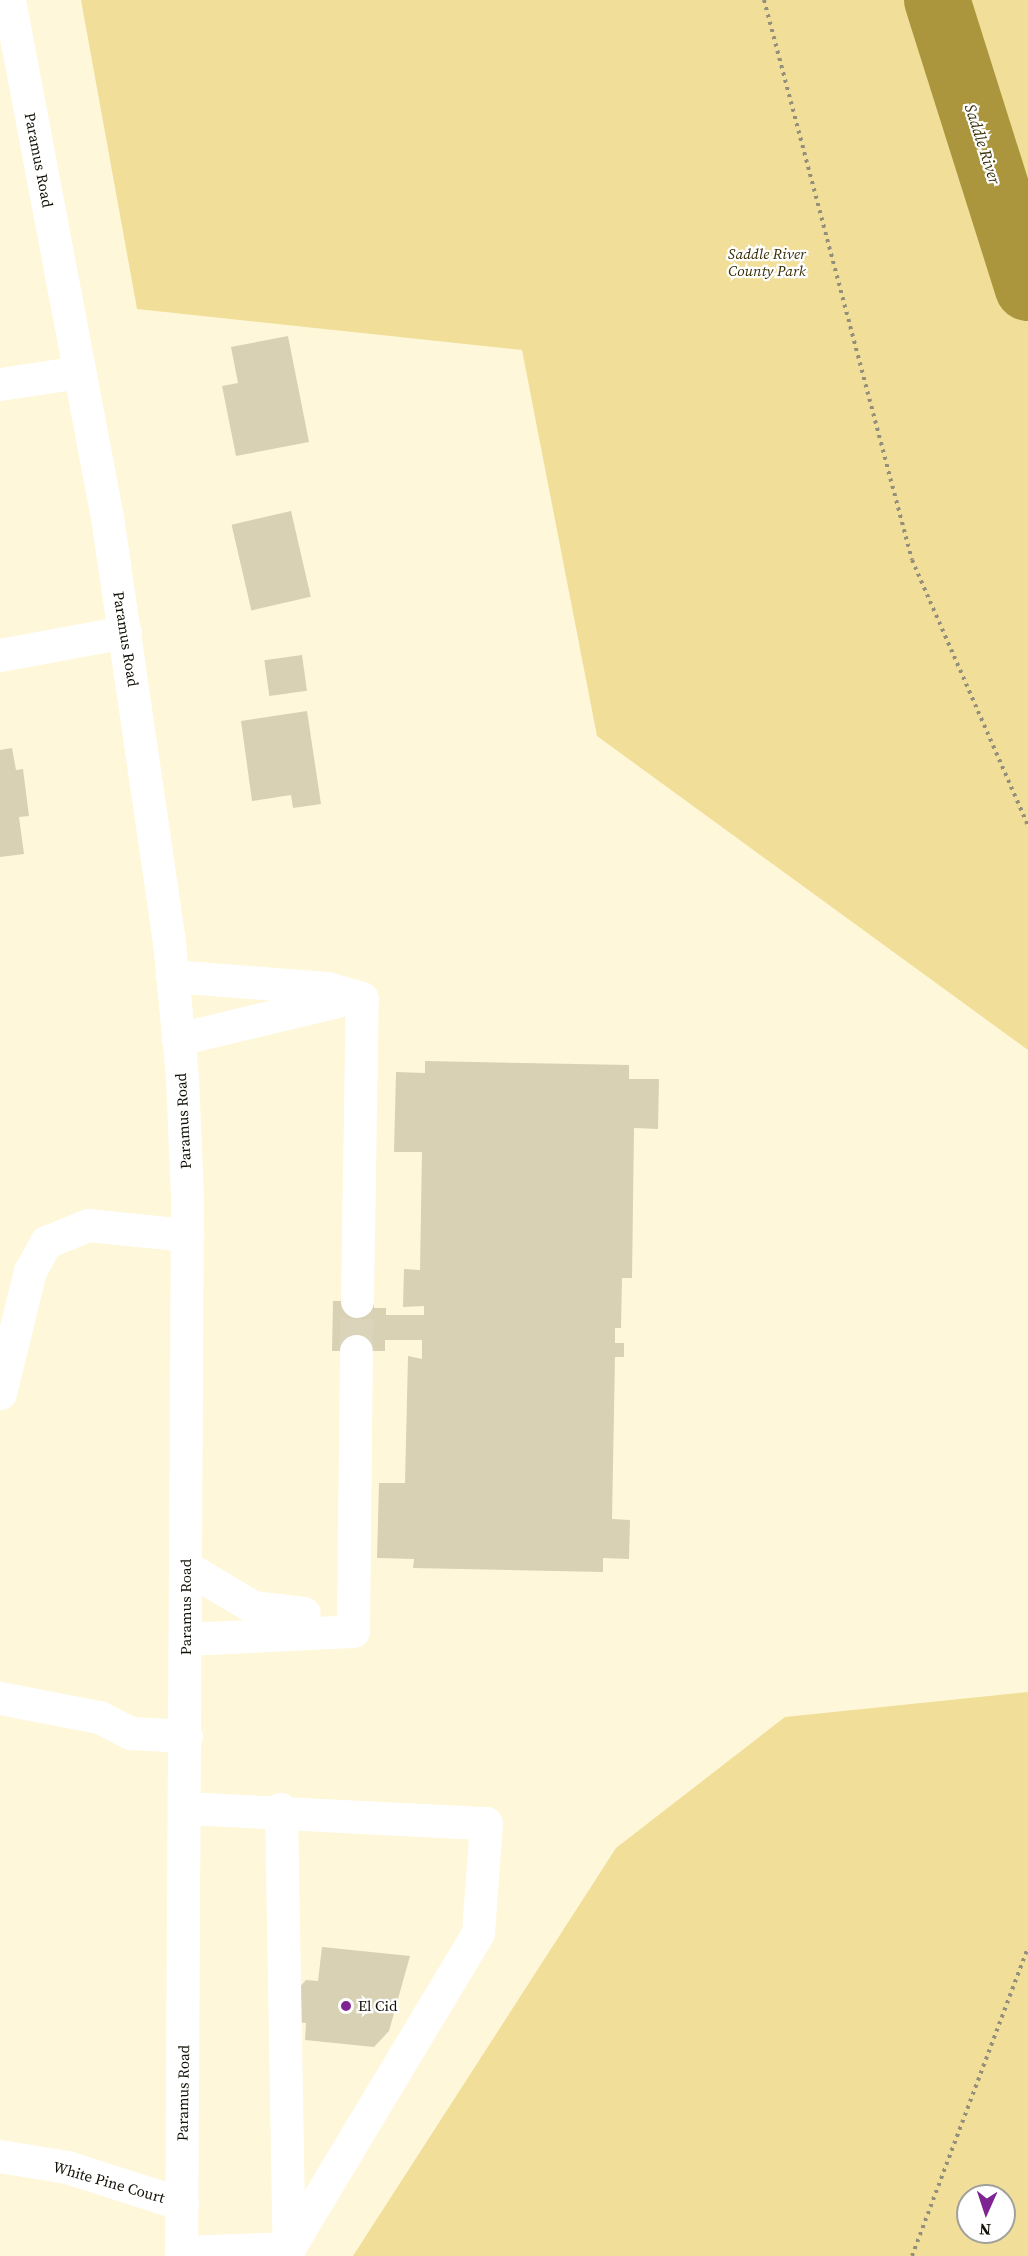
<!DOCTYPE html>
<html>
<head>
<meta charset="utf-8">
<style>
  body { margin:0 }
  #map { position:relative; width:1028px; height:2256px; overflow:hidden; background:#fff7d9; font-family:"Source Serif 4",serif }
  div>[style] { position:absolute }
  .green>* { inset:0; background:#f1df99 }
  .river>* { height:66px; margin:-33px; padding:0 33px; transform-origin:33px; border-radius:33px; background:#ab963d }
  .building>* { inset:0; background:#d8d1b4; transform-origin:0 0 }
  .minor-tunnel>* { height:33px; margin-top:-16.5px; transform-origin:0; background:repeating-linear-gradient(90deg,#dcd4ba 0 33px,transparent 0 49px) }
  .path>* { height:4px; margin-top:-2px; transform-origin:0; background:repeating-linear-gradient(90deg,#948f7a 0 3px,transparent 0 7.5px) }
  .minor>* { height:33px; margin:-16.5px; padding:0 16.5px; transform-origin:16.5px; border-radius:16.5px; background:#fff }
  .major>* { height:33px; margin:-16.5px; padding:0 16.5px; transform-origin:16.5px; border-radius:16.5px; background:#fff }
  .dots>* { width:16px; height:16px; translate:-50% -50%; box-sizing:border-box; border:3px solid #fff; border-radius:50% }
  span { translate:-50% -50%; white-space:nowrap; text-align:center; line-height:1.15; -webkit-text-stroke:4.5px #fff; paint-order:stroke }
  .street-label { font-size:15px; color:#131107 }
  .park-label { font-size:15px; color:#372e06; font-style:italic }
  .poi-label { font-size:15px; color:#131107 }
  .left { translate:0 -50%; text-align:left }
  .water-label { font-size:16px; color:#3b320b; font-style:italic }
  .north { position:absolute; left:956px; top:2184px; width:60px; height:60px; box-sizing:border-box; background:#fff; border:2px solid #a1a09c; border-radius:50%; rotate:183deg; font-size:16px; font-weight:700; line-height:24px; text-align:center; color:#131107 }
  .north::after { content:''; display:block; margin:auto; width:21px; height:27px; background:#7e2593; clip-path:polygon(50% 0,100% 100%,50% 72%,0 100%) }
</style>
</head>
<body>
<div id="map">
  <div class="green">
    <div style="clip-path:polygon(81px 0,1028px 0,1028px 1050px,597px 736px,522px 350px,137px 309px)"></div>
    <div style="clip-path:polygon(evenodd,1028px 1692px,1028px 2256px,353px 2256px,616px 1848px,785px 1717px,1028px 1692px,968px 2196px,1004px 2196px,1004px 2232px,968px 2232px,968px 2196px)"></div>
  </div>
  <div class="river">
    <div style="left:937px;top:0;width:302px;rotate:72.5deg"></div>
  </div>
  <div class="building">
    <div style="clip-path:polygon(288px 336px,309px 442px,236px 456px,222px 386px,238px 383px,231px 347px)"></div>
    <div style="left:291px;top:511px;width:88px;height:61px;rotate:77deg"></div>
    <div style="left:302px;top:655px;width:36px;height:38px;rotate:82deg"></div>
    <div style="clip-path:polygon(307px 711px,321px 804px,293px 808px,291px 795px,252px 801px,241px 721px)"></div>
    <div style="clip-path:polygon(12px 748px,16px 770px,23px 769px,29px 816px,19px 817px,24px 854px,0 857px,0 750px)"></div>
    <div style="clip-path:polygon(425px 1061px,629px 1065px,629px 1079px,659px 1079px,658px 1129px,634px 1128px,632px 1278px,622px 1278px,621px 1328px,615px 1328px,615px 1343px,624px 1343px,624px 1357px,615px 1357px,612px 1519px,630px 1520px,629px 1559px,603px 1558px,603px 1572px,413px 1568px,414px 1559px,377px 1558px,379px 1483px,405px 1483px,408px 1356px,422px 1359px,422px 1340px,385px 1340px,385px 1351px,332px 1351px,333px 1301px,374px 1301px,374px 1308px,386px 1308px,386px 1315px,424px 1315px,424px 1306px,403px 1307px,404px 1269px,420px 1270px,422px 1152px,394px 1152px,396px 1072px,425px 1073px)"></div>
    <div style="clip-path:polygon(322px 1947px,410px 1956px,389px 2031px,374px 2047px,305px 2040px,306px 2023px,294px 2022px,297px 1990px,306px 1980px,318px 1981px)"></div>
  </div>
  <div class="minor-tunnel">
    <div style="left:356px;top:1351px;width:50px;rotate:-88.9deg"></div>
  </div>
  <div class="path">
    <div style="left:764px;top:0;width:579px;rotate:75.2deg"></div>
    <div style="left:912px;top:560px;width:289px;rotate:66.4deg"></div>
    <div style="left:912px;top:2256px;width:330px;rotate:-69.4deg"></div>
  </div>
  <div class="minor">
    <div style="left:0;top:384px;width:80px;rotate:-8.6deg"></div>
    <div style="left:0;top:655px;width:127px;rotate:-10.4deg"></div>
    <div style="left:172px;top:976px;width:155px;rotate:4.4deg"></div>
    <div style="left:327px;top:988px;width:36px;rotate:16deg"></div>
    <div style="left:178px;top:1039px;width:163px;rotate:-13.4deg"></div>
    <div style="left:357px;top:1301px;width:303px;rotate:-89.1deg"></div>
    <div style="left:0;top:1393px;width:126px;rotate:-76.2deg"></div>
    <div style="left:30px;top:1271px;width:33px;rotate:-61deg"></div>
    <div style="left:46px;top:1242px;width:45px;rotate:-22deg"></div>
    <div style="left:88px;top:1225px;width:100px;rotate:5.8deg"></div>
    <div style="left:186px;top:1567px;width:78px;rotate:30.8deg"></div>
    <div style="left:253px;top:1607px;width:51px;rotate:6.7deg"></div>
    <div style="left:186px;top:1639px;width:167px;rotate:-2.7deg"></div>
    <div style="left:353px;top:1631px;width:280px;rotate:-89.4deg"></div>
    <div style="left:0;top:1698px;width:101px;rotate:10.9deg"></div>
    <div style="left:99px;top:1717px;width:36px;rotate:27deg"></div>
    <div style="left:131px;top:1733px;width:55px;rotate:3.1deg"></div>
    <div style="left:185px;top:1808px;width:301px;rotate:2.9deg"></div>
    <div style="left:486px;top:1823px;width:110px;rotate:94.2deg"></div>
    <div style="left:478px;top:1933px;width:367px;rotate:121deg"></div>
    <div style="left:281px;top:1809px;width:439px;rotate:89deg"></div>
    <div style="left:0;top:2156px;width:68px;rotate:9.3deg"></div>
    <div style="left:67px;top:2167px;width:121px;rotate:17.8deg"></div>
    <div style="left:181px;top:2252px;width:108px;rotate:-2.1deg"></div>
  </div>
  <div class="major">
    <div style="left:9px;top:0;width:526px;rotate:79.27deg"></div>
    <div style="left:107px;top:517px;width:429px;rotate:81.7deg"></div>
    <div style="left:169px;top:942px;width:137px;rotate:84.5deg"></div>
    <div style="left:182px;top:1078px;width:120px;rotate:87.6deg"></div>
    <div style="left:187px;top:1198px;width:1058px;rotate:90.32deg"></div>
  </div>
  <div class="dots">
    <div style="left:346px;top:2006px;background:#7e2593"></div>
  </div>
  <div class="street-label">
    <span style="left:39px;top:160px;rotate:79deg">Paramus Road</span>
    <span style="left:126px;top:639px;rotate:81deg">Paramus Road</span>
    <span style="left:183px;top:1121px;rotate:-93deg">Paramus Road</span>
    <span style="left:186px;top:1607px;rotate:-90deg">Paramus Road</span>
    <span style="left:183px;top:2093px;rotate:-89deg">Paramus Road</span>
    <span style="left:109px;top:2182px;rotate:16deg">White Pine Court</span>
  </div>
  <div class="park-label">
    <span style="left:767px;top:262px">Saddle River<br>County Park</span>
  </div>
  <div class="poi-label">
    <span class="left" style="left:358px;top:2006px">El Cid</span>
  </div>
  <div class="water-label">
    <span style="left:983px;top:144px;rotate:72deg">Saddle River</span>
  </div>
  <div class="north">N</div>
</div>
</body>
</html>
